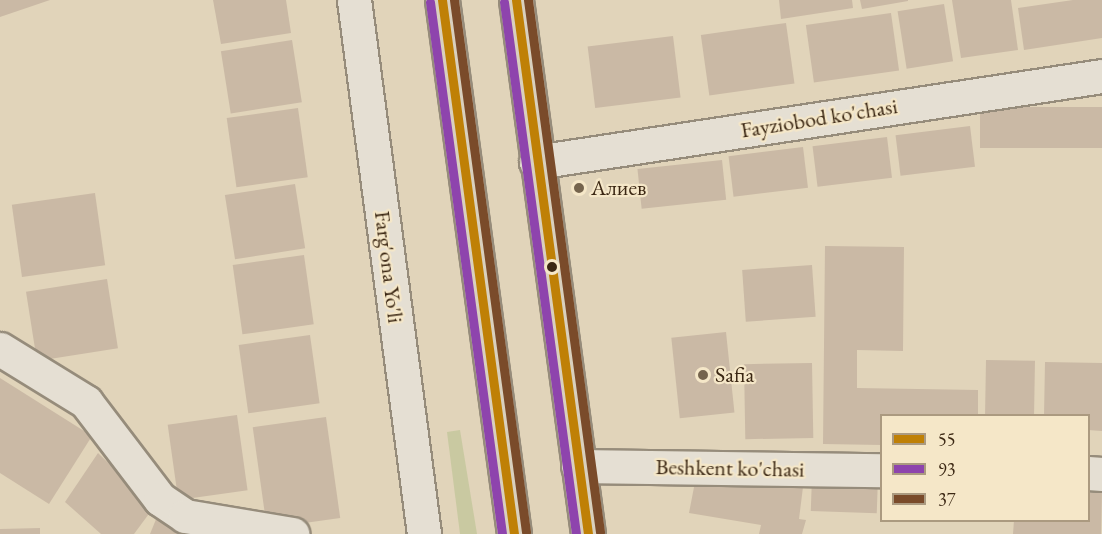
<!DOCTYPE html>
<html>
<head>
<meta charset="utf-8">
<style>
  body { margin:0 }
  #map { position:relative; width:1102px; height:534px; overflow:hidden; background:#e1d4ba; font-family:"EB Garamond",serif }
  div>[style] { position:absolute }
  .green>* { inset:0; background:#c9c9a1 }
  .building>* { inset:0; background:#cab9a5; transform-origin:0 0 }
  .roads { filter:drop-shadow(2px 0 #968c7b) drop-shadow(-2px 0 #968c7b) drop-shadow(0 2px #968c7b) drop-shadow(0 -2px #968c7b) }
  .minor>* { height:33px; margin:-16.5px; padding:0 16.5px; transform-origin:16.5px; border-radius:16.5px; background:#e5dfd3 }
  .major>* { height:33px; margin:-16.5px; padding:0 16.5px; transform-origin:16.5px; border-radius:16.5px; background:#d9d0be }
  .bus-1>* { height:9px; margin:-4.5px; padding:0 4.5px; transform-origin:4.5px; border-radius:4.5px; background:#bf8006 }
  .bus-2>* { height:9px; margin:-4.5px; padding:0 4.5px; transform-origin:4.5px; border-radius:4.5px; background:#8e44ad }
  .bus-3>* { height:9px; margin:-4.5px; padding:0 4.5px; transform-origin:4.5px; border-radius:4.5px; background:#7a4b2a }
  .dots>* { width:16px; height:16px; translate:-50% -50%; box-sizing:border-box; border:3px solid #f5e7c8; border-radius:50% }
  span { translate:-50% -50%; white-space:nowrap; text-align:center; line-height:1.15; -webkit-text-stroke:4.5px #f5e7c8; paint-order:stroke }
  .street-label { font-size:22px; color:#3b2713 }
  .poi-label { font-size:22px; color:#3b2713 }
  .left { translate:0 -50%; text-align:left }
  .legend { position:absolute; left:880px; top:414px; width:210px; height:108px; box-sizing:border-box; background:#f5e7c8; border:2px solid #ab9a80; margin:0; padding:8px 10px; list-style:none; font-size:18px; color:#3b2713 }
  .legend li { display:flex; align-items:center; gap:12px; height:30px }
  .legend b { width:30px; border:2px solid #ab9a80 }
</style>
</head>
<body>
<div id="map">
  <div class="green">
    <div style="clip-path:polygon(460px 430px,477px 534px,460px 534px,447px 432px)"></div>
  </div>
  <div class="building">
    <div style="clip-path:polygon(0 0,50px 0,0 17px)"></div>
    <div style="clip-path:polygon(213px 0,286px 0,291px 33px,221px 44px)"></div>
    <div style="clip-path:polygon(779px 0,852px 0,853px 8px,781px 19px)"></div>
    <div style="clip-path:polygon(860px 0,908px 0,908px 1px,862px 9px)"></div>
    <div style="clip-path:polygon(952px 0,1011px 0,1018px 50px,961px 58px)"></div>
    <div style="clip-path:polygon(1073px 0,1102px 0,1102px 38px,1024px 50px,1018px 8px)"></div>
    <div style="left:944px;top:4px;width:58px;height:47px;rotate:81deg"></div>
    <div style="left:891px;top:13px;width:58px;height:86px;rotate:82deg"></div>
    <div style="left:786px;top:23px;width:61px;height:86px;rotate:82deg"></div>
    <div style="left:673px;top:36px;width:62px;height:86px;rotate:83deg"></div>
    <div style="left:292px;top:40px;width:63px;height:72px;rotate:81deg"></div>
    <div style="left:1102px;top:107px;width:41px;height:122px;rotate:90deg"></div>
    <div style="left:298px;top:108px;width:70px;height:72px;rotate:82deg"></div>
    <div style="left:970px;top:126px;width:41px;height:75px;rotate:83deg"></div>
    <div style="left:887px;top:137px;width:41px;height:75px;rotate:83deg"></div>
    <div style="left:803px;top:147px;width:41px;height:75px;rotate:83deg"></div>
    <div style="left:722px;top:160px;width:40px;height:85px;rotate:84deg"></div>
    <div style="left:295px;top:184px;width:65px;height:71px;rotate:81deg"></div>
    <div style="left:95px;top:193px;width:73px;height:84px;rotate:82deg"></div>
    <div style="clip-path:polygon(825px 246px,904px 247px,903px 351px,857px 350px,857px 388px,978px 390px,978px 416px,882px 416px,882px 445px,823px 444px)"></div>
    <div style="left:304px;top:255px;width:70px;height:72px;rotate:82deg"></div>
    <div style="left:812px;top:265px;width:52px;height:70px;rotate:86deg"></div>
    <div style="left:107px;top:279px;width:70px;height:82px;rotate:81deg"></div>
    <div style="left:726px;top:332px;width:81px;height:55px;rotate:84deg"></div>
    <div style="left:310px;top:335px;width:69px;height:72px;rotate:82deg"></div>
    <div style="left:986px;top:360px;width:49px;height:56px;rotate:1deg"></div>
    <div style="clip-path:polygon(1045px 362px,1102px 363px,1102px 431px,1088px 430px,1088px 416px,1044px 416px)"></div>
    <div style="left:812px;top:363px;width:75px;height:68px;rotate:89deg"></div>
    <div style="clip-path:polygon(0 378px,92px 436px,49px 504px,0 473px)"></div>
    <div style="left:237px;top:415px;width:76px;height:70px;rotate:82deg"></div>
    <div style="left:326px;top:417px;width:102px;height:74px;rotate:82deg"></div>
    <div style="clip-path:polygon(98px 453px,154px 507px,134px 534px,101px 534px,65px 502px)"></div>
    <div style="left:812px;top:476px;width:66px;height:35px;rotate:2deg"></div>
    <div style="clip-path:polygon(695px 482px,803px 487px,799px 519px,806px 520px,802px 534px,759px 534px,761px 525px,689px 513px)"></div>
    <div style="clip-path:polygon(1088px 490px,1102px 490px,1101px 534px,1013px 534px,1014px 520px,1088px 520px)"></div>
    <div style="clip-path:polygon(159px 512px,209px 534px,150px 534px)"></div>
    <div style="clip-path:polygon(40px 528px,40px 534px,0 534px,0 529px)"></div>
  </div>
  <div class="roads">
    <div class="minor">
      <div style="left:354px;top:0;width:539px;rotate:82.53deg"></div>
      <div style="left:536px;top:162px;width:572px;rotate:-8.64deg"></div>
      <div style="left:0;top:349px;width:101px;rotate:31.6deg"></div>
      <div style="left:86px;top:402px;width:122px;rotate:52.7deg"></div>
      <div style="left:160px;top:499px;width:30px;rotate:34deg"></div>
      <div style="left:185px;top:516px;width:109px;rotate:9.5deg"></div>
      <div style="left:578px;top:466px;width:304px;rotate:0.8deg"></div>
      <div style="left:1088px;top:473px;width:14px;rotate:4deg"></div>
    </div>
    <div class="major">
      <div style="left:442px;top:0;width:539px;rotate:82.32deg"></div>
      <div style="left:516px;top:0;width:539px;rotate:82.32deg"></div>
    </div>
  </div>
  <div class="bus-1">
    <div style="left:442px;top:0;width:539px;rotate:82.32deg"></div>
    <div style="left:516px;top:0;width:539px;rotate:82.32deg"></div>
  </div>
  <div class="bus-2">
    <div style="left:430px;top:2px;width:537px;rotate:82.29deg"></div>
    <div style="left:504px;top:2px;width:537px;rotate:82.29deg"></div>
  </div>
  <div class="bus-3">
    <div style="left:454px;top:0;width:537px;rotate:82.29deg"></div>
    <div style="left:528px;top:0;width:537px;rotate:82.29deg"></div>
  </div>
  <div class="dots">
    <div style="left:579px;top:188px;background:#75644d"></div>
    <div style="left:552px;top:267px;background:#3b2713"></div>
    <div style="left:703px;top:375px;background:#75644d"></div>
  </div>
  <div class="street-label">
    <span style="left:819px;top:118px;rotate:-9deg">Fayziobod ko'chasi</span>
    <span style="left:389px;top:267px;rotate:83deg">Farg'ona Yo'li</span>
    <span style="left:730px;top:468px;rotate:1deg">Beshkent ko'chasi</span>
  </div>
  <div class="poi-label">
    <span class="left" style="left:591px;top:188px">Алиев</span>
    <span class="left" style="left:715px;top:375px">Safia</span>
  </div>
  <ul class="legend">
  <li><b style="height:8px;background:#bf8006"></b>55</li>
  <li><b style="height:8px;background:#8e44ad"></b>93</li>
  <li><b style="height:8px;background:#7a4b2a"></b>37</li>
  </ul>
</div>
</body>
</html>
